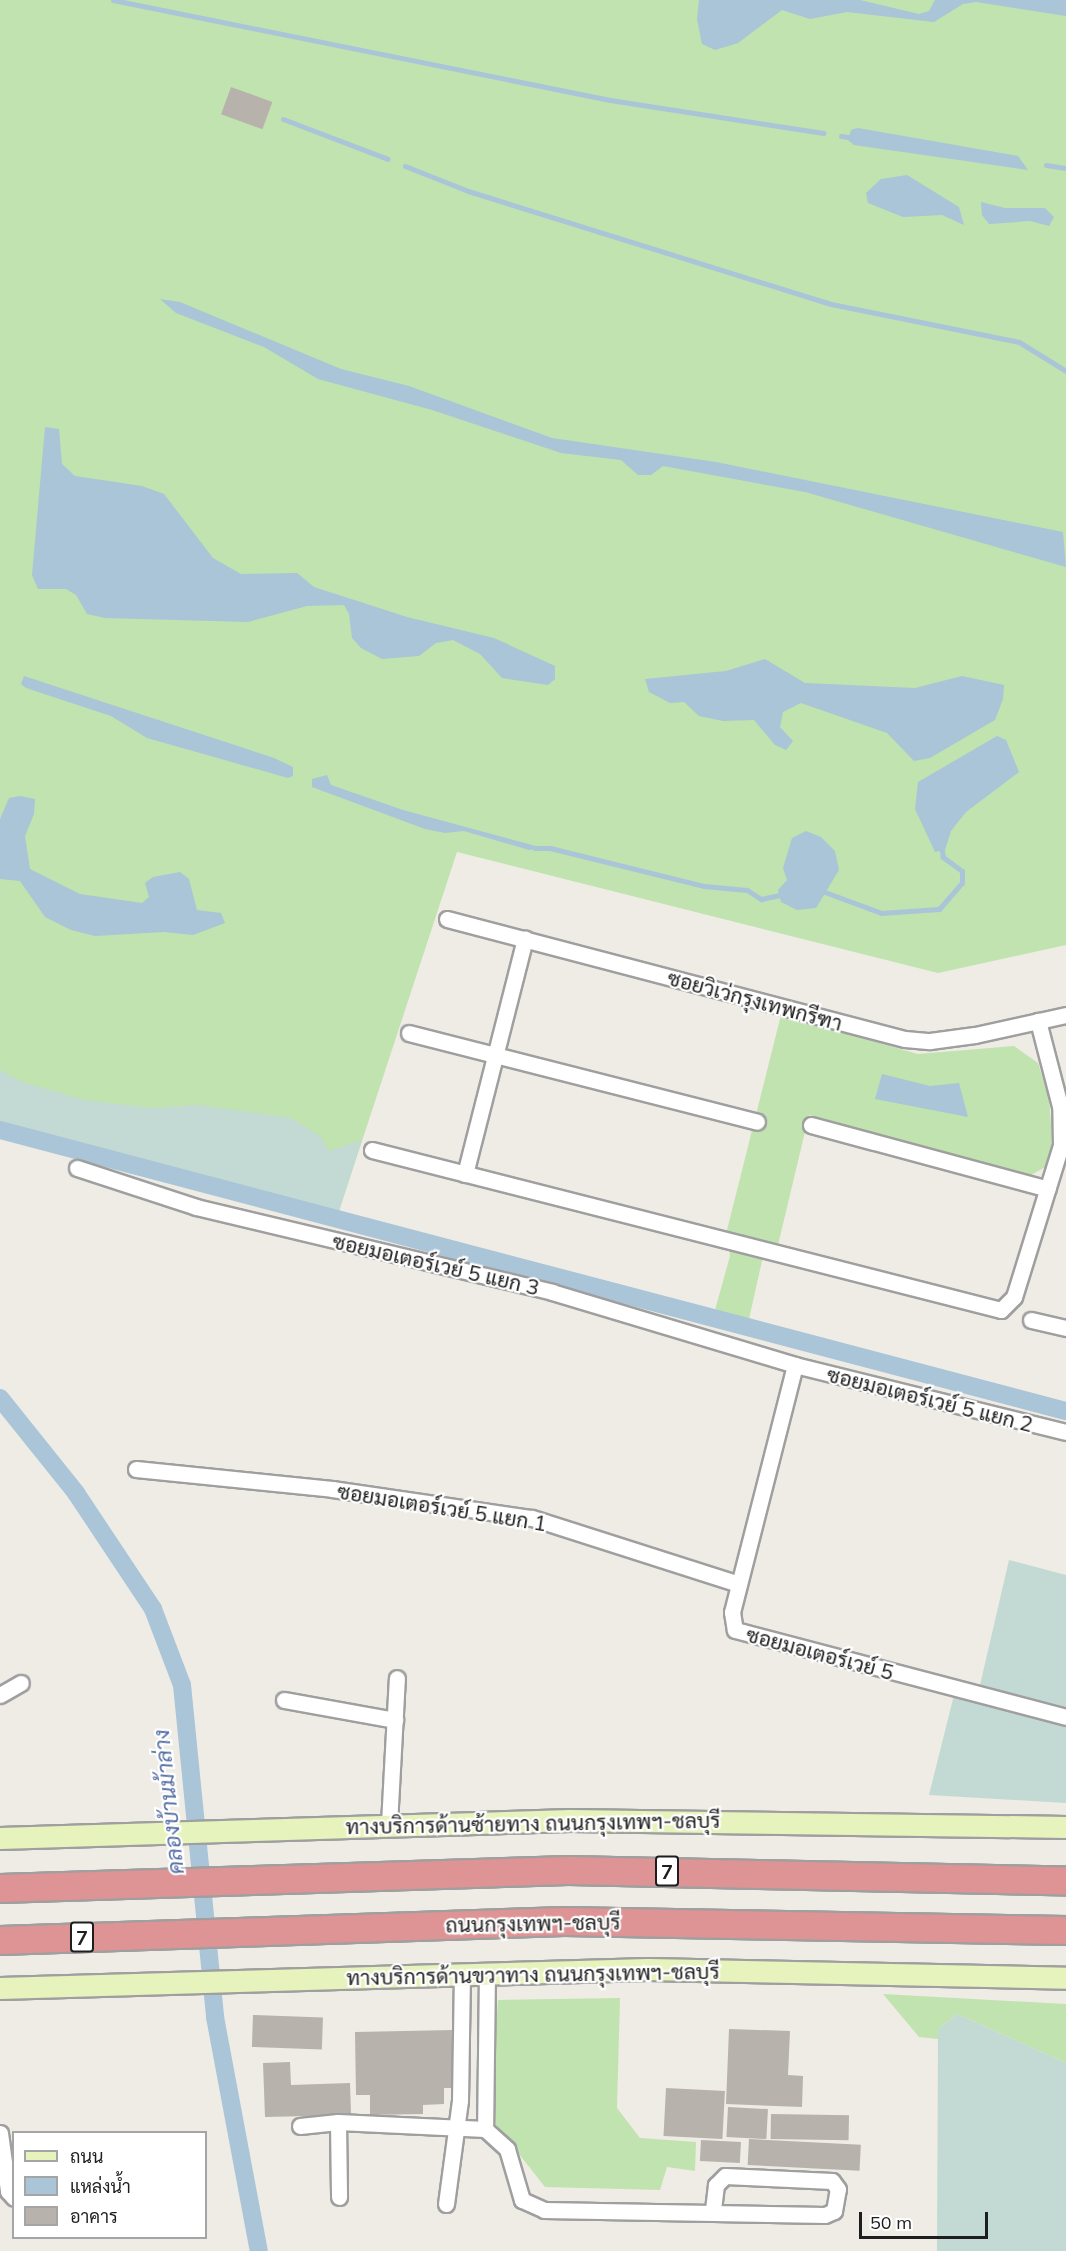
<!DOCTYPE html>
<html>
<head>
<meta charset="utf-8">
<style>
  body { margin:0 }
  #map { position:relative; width:1066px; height:2251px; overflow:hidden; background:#eeece5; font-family:Mulish,Sarabun,sans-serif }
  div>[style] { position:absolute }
  .grass>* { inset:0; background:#c0e3af }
  .wetland>* { inset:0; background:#c3dad4 }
  .water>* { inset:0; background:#a9c5d7 }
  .stream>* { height:5px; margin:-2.5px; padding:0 2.5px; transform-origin:2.5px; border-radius:2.5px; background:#a9c5d7 }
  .canal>* { height:18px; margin:-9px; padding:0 9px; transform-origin:9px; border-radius:9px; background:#a9c5d7 }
  .building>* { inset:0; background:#b7b2ab; transform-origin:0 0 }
  .roads { filter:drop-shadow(2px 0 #9f9f9f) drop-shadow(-2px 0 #9f9f9f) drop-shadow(0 2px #9f9f9f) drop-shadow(0 -2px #9f9f9f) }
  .street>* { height:15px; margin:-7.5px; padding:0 7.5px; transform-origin:7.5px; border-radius:7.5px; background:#fff }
  .secondary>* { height:21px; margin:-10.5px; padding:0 10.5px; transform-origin:10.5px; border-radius:10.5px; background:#e7f3bd }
  .highway>* { height:27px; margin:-13.5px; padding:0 13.5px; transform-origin:13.5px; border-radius:13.5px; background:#de9394 }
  span { translate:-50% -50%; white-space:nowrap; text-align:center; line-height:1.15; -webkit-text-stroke:4.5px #fff; paint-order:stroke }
  .shield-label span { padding:2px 4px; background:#fff; border:2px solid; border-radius:4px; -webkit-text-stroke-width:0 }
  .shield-label { font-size:20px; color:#1e1e1e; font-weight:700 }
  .street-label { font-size:21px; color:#1e1e1e }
  .water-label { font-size:22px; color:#536da4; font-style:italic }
  .legend { position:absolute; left:12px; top:2131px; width:195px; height:108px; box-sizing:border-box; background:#fff; border:2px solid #a5a5a5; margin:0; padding:8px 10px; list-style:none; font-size:18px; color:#1e1e1e }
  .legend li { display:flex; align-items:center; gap:12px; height:30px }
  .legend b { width:30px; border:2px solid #a5a5a5 }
  .scale { position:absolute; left:859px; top:2212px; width:129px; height:27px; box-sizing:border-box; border:3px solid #1e1e1e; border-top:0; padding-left:8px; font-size:18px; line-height:21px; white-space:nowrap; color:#1e1e1e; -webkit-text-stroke:4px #fff; paint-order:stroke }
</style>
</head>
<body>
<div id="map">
  <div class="grass">
    <div style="clip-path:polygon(0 0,1066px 0,1066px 945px,938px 973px,457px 852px,339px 1211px,0 1121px)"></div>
    <div style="clip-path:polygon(781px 1015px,918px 1054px,1014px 1046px,1038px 1063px,1049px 1098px,1052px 1140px,1049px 1165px,1031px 1175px,809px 1115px,778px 1245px,762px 1261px,749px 1319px,715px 1310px,730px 1256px,727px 1230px)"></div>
    <div style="clip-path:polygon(883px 1994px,1066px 2004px,1066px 2063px,957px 2014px,938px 2030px,938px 2039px,919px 2037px)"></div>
    <div style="clip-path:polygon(620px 1998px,617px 2108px,640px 2138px,696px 2142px,695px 2171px,667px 2167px,660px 2190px,545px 2187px,490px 2117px,498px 2000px)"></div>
  </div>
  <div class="wetland">
    <div style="clip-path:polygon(0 1070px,22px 1082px,84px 1100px,151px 1108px,199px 1105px,291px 1118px,321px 1137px,328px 1151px,362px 1140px,339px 1211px,0 1121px)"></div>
    <div style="clip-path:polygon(1009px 1560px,1066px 1575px,1066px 1707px,980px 1685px)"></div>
    <div style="clip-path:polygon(954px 1695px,1066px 1725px,1066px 1803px,929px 1795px)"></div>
    <div style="clip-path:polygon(957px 2014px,1066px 2063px,1066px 2251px,937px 2251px,938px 2030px)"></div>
  </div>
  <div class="water">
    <div style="clip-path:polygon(699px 0,860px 0,919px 14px,929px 11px,935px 0,1066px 0,1066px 16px,976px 2px,963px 4px,934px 22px,847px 12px,810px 19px,782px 10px,738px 43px,715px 50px,702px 44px,697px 19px)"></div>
    <div style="clip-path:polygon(858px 128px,1018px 156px,1028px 170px,854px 145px,848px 140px,851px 130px)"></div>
    <div style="clip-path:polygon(907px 175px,959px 207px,964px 225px,942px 215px,903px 217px,868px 203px,866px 193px,881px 179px)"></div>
    <div style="clip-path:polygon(981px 202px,1005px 208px,1045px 208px,1054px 217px,1049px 226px,1030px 221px,989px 224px,982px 215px)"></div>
    <div style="clip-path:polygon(160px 299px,180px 302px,341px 369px,409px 386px,552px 438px,716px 462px,1063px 532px,1066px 567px,805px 492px,663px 466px,651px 475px,638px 475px,621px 460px,561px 453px,432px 410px,318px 379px,264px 347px,176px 313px)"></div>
    <div style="clip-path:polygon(45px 427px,59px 429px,62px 464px,75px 476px,142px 486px,164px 494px,213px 558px,241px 574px,297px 573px,314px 587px,407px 617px,494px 638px,555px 666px,555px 679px,548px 685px,502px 678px,480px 654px,453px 640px,436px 643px,419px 656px,382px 659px,361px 648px,352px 638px,349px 614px,344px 605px,307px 606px,248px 622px,105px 618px,87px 614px,76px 595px,66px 589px,38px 589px,32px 575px)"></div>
    <div style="clip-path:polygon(765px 659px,805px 683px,915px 688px,962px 676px,1004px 685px,1003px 699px,995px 720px,930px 758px,914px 761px,887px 733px,801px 703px,783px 712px,780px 727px,793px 741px,786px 750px,775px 745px,754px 720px,723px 721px,699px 716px,684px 702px,670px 703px,649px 692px,645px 679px,726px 671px)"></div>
    <div style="clip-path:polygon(24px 676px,274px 758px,293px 767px,293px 776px,288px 778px,147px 738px,111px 716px,26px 688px,21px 684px)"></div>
    <div style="clip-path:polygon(997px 736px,1006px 740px,1019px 772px,966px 812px,951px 831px,945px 850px,935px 852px,915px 809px,918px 782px)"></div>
    <div style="clip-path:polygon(327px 775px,331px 785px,403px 810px,543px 848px,529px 850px,464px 831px,445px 833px,425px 829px,312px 787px,312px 779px)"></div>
    <div style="clip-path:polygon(20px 796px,35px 799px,34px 814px,25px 836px,30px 869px,80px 894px,142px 903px,149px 897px,145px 883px,153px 877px,180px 872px,189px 879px,197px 910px,221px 913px,225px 923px,193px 935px,164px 932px,95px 936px,71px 930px,45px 917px,20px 881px,0 879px,0 819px,9px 798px)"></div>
    <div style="clip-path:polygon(806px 831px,821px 837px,835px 851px,839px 870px,816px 908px,797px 910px,781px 902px,778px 890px,787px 880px,783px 868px,792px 838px)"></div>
    <div style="clip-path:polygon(882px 1074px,930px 1086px,959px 1083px,968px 1117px,875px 1099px)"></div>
  </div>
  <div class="stream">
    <div style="left:113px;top:0;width:507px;rotate:11.38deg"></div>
    <div style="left:610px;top:100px;width:216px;rotate:8.8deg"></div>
    <div style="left:283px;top:119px;width:112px;rotate:20.9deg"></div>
    <div style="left:841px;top:136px;width:13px;rotate:9deg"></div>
    <div style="left:1046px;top:165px;width:20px;rotate:9deg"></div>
    <div style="left:405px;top:166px;width:68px;rotate:21.6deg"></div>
    <div style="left:468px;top:191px;width:380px;rotate:17.3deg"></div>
    <div style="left:831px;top:304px;width:192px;rotate:11.4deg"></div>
    <div style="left:1019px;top:342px;width:55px;rotate:31.7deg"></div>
    <div style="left:535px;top:848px;width:15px"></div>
    <div style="left:550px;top:848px;width:159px;rotate:13.9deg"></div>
    <div style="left:704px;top:886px;width:43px;rotate:5.3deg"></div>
    <div style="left:747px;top:890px;width:17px;rotate:33deg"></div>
    <div style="left:761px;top:899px;width:24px;rotate:-12deg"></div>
    <div style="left:822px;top:891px;width:63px;rotate:20.4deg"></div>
    <div style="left:881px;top:913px;width:58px;rotate:-3.9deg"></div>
    <div style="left:939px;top:909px;width:35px;rotate:-49deg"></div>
    <div style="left:962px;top:883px;width:12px;rotate:-90deg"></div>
    <div style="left:962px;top:871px;width:24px;rotate:-144deg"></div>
    <div style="left:943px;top:857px;width:11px;rotate:-100deg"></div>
  </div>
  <div class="canal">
    <div style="left:0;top:1130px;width:1102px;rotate:14.77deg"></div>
    <div style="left:0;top:1398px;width:122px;rotate:51.3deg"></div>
    <div style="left:76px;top:1493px;width:139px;rotate:56.4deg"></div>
    <div style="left:153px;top:1609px;width:81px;rotate:69.1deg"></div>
    <div style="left:182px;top:1685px;width:334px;rotate:84.3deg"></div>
    <div style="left:215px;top:2017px;width:238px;rotate:79.4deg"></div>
  </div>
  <div class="building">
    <div style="left:231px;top:87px;width:44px;height:29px;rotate:20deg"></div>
    <div style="left:253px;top:2015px;width:70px;height:32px;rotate:2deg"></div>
    <div style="clip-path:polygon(729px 2029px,790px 2031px,788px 2075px,803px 2076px,802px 2107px,726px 2104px)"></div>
    <div style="clip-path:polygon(454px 2030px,455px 2088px,444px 2088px,444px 2104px,423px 2105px,423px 2114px,370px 2115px,370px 2095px,356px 2095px,355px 2032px)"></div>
    <div style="clip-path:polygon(290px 2062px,291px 2085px,350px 2083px,351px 2115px,265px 2117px,263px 2063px)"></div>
    <div style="left:666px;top:2088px;width:59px;height:48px;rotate:3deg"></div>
    <div style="left:728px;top:2107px;width:40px;height:30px;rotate:3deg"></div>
    <div style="left:771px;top:2114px;width:78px;height:25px;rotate:1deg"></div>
    <div style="left:749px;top:2139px;width:112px;height:26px;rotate:3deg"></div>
    <div style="left:701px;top:2140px;width:40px;height:21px;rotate:3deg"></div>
  </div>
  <div class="roads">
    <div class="street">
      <div style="left:447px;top:919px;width:473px;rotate:14.7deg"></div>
      <div style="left:905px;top:1039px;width:25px;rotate:5deg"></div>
      <div style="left:930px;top:1041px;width:45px;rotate:-7.6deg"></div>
      <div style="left:975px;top:1035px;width:93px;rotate:-12.4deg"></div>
      <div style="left:409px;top:1033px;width:359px;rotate:14.3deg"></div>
      <div style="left:811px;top:1125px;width:245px;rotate:15.1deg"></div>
      <div style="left:372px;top:1150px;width:649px;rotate:14.27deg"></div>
      <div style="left:1001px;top:1310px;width:18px;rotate:-45deg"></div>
      <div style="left:1014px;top:1297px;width:159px;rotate:-72.8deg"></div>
      <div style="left:1061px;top:1145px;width:39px;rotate:-91deg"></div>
      <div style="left:1060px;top:1106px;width:88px;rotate:-104.5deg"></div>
      <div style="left:77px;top:1168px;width:125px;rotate:18.1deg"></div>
      <div style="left:196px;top:1207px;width:366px;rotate:13.4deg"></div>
      <div style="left:552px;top:1292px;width:254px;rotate:16.7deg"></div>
      <div style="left:795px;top:1365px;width:279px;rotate:13.9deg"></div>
      <div style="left:465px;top:1174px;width:243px;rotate:-75.7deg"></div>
      <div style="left:1031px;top:1320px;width:36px;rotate:13deg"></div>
      <div style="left:795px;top:1365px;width:255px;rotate:104.3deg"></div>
      <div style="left:732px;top:1612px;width:18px;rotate:81deg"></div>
      <div style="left:735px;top:1630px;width:342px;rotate:14.7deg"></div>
      <div style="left:136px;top:1469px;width:197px;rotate:5.8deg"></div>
      <div style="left:332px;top:1489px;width:202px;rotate:8.3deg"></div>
      <div style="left:532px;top:1518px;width:217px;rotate:17.7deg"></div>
      <div style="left:0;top:1695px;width:24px;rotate:-30deg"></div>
      <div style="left:284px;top:1700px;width:113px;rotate:10.2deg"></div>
      <div style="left:389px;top:1824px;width:146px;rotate:-86.9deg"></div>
      <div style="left:487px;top:1972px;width:157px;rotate:90.7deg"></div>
      <div style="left:485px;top:2129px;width:30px;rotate:42deg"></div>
      <div style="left:507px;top:2149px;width:53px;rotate:73.6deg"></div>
      <div style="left:522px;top:2200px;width:24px;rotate:24deg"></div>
      <div style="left:544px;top:2210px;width:281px;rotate:1deg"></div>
      <div style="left:825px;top:2215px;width:10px;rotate:-24deg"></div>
      <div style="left:834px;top:2211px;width:22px;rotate:-80deg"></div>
      <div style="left:838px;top:2189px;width:10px;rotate:-127deg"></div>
      <div style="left:832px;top:2181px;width:107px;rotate:-177.3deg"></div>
      <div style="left:725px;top:2176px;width:13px;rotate:135deg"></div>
      <div style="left:716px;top:2185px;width:26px;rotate:97deg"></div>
      <div style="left:338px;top:2122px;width:75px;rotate:89.2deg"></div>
      <div style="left:300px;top:2126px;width:38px;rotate:-6deg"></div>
      <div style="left:338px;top:2122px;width:147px;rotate:2.7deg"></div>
      <div style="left:0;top:2133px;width:59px;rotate:82.1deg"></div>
      <div style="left:8px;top:2191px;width:9px;rotate:49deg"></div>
      <div style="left:446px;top:2204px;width:105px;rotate:-82.3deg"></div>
      <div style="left:460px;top:2100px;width:128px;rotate:-89.1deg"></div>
    </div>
    <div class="secondary">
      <div style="left:0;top:1838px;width:570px;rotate:-1.81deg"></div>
      <div style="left:570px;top:1820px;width:496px;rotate:0.8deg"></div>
      <div style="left:0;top:1988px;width:648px;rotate:-1.68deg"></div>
      <div style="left:648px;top:1969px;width:418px;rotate:1.2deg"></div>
    </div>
    <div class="highway">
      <div style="left:0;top:1888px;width:568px;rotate:-1.82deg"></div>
      <div style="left:568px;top:1870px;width:498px;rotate:1.2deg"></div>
      <div style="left:0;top:1940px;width:564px;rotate:-1.93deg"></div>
      <div style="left:564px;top:1921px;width:502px;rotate:1.03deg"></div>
    </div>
  </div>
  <div class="shield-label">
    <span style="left:667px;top:1871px">7</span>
    <span style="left:82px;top:1937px">7</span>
  </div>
  <div class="street-label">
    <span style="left:755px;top:1000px;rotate:15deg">ซอยวิเว่กรุงเทพกรีฑา</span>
    <span style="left:436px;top:1264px;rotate:13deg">ซอยมอเตอร์เวย์ 5 แยก 3</span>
    <span style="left:930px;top:1399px;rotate:14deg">ซอยมอเตอร์เวย์ 5 แยก 2</span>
    <span style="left:442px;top:1507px;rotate:9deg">ซอยมอเตอร์เวย์ 5 แยก 1</span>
    <span style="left:820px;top:1653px;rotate:15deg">ซอยมอเตอร์เวย์ 5</span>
    <span style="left:533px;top:1823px;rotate:-1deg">ทางบริการด้านซ้ายทาง ถนนกรุงเทพฯ-ชลบุรี</span>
    <span style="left:533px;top:1923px;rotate:-1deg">ถนนกรุงเทพฯ-ชลบุรี</span>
    <span style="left:533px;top:1974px;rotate:-1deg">ทางบริการด้านขวาทาง ถนนกรุงเทพฯ-ชลบุรี</span>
  </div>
  <div class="water-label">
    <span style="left:169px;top:1802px;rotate:-96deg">คลองบ้านม้าล่าง</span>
  </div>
  <ul class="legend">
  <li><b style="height:8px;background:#e7f3bd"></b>ถนน</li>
  <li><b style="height:16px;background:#a9c5d7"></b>แหล่งน้ำ</li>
  <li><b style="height:16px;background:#b7b2ab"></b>อาคาร</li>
  </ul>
  <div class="scale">50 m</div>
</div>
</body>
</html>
